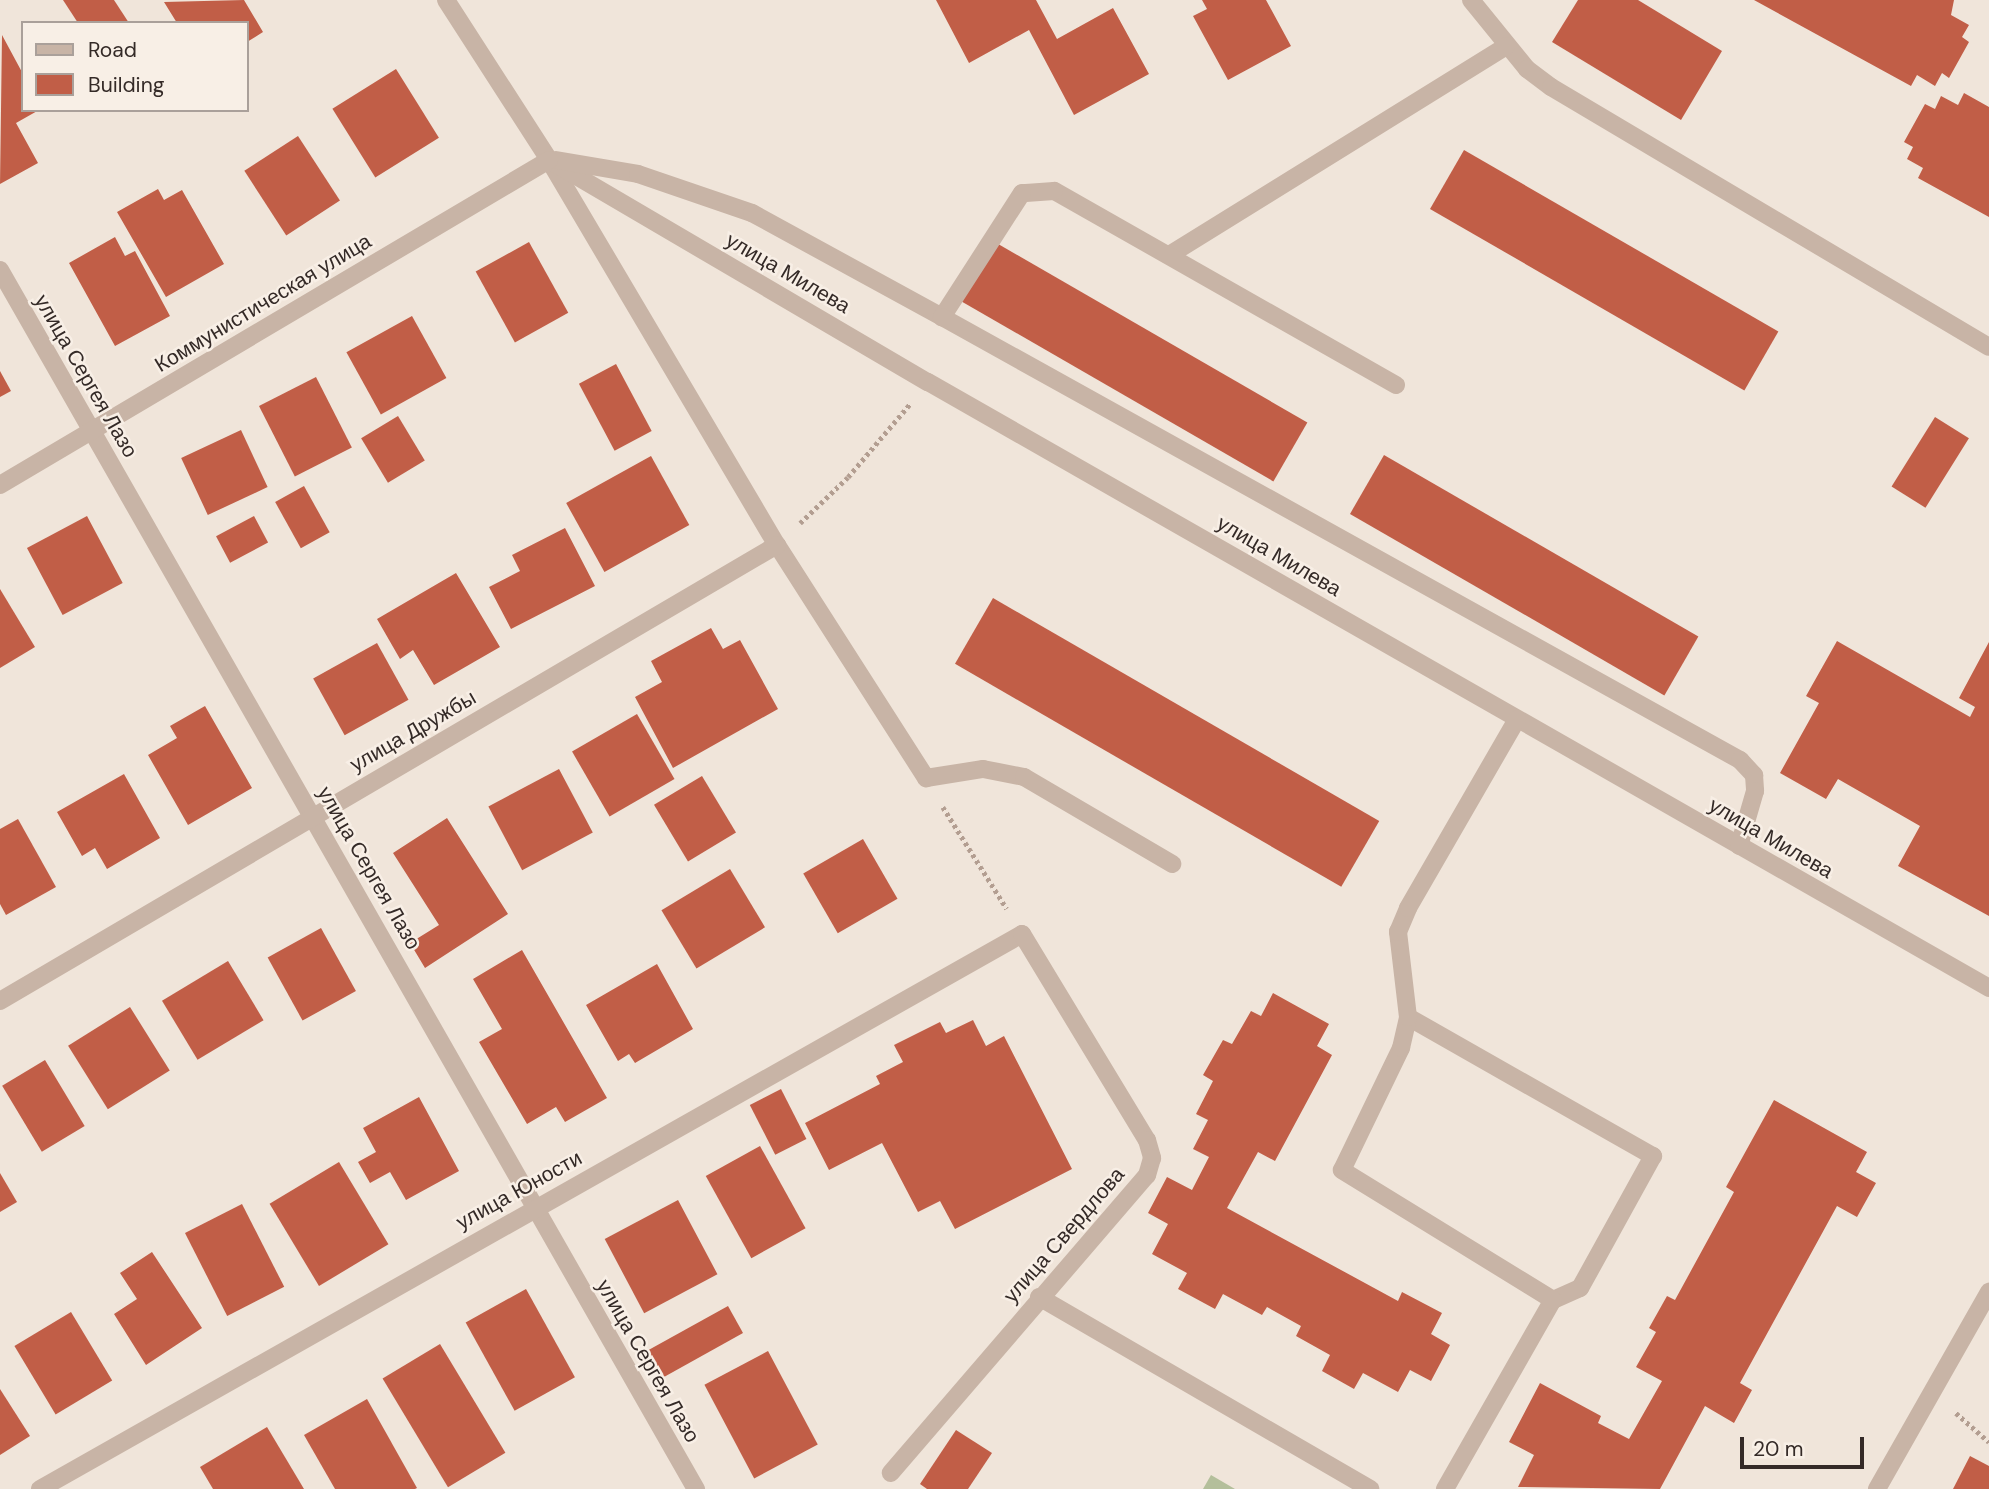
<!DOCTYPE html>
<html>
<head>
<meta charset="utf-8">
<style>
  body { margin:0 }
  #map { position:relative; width:1989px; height:1489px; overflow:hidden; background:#f0e5da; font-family:"DM Sans",sans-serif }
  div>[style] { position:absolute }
  .green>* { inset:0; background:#b4bf9b }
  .building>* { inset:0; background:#c15e47; transform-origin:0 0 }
  .path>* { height:4.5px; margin-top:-2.25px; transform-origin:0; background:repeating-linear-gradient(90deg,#b39e91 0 3.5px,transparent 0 7px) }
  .minor>* { height:18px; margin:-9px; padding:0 9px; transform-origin:9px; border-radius:9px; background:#c8b4a6 }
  span { translate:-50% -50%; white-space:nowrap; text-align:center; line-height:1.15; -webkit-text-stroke:5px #f8efe6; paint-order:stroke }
  .street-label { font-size:21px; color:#342a27 }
  .legend { position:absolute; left:21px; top:21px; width:228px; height:91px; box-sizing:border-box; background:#f8efe6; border:2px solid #aaa09a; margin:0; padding:9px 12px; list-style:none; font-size:21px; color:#342a27 }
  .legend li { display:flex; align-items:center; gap:14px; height:35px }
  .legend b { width:35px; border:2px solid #aaa09a }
  .scale { position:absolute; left:1740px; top:1437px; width:124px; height:32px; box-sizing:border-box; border:4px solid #342a27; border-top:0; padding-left:9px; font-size:21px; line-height:24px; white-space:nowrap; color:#342a27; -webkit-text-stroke:5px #f8efe6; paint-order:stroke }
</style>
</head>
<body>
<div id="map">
  <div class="green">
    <div style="clip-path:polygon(1211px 1475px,1235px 1489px,1203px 1489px)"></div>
  </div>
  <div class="building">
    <div style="clip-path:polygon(63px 0,114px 0,129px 23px,78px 23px)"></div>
    <div style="clip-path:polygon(244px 0,263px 32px,247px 42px,247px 23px,177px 23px,164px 2px)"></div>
    <div style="clip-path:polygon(936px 0,1036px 0,1057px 39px,1113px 8px,1149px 74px,1074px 115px,1029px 30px,969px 63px)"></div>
    <div style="clip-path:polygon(1202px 0,1266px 0,1291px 46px,1228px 80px,1193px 16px,1207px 9px)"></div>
    <div style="clip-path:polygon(1578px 0,1638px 0,1722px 51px,1681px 120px,1552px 42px)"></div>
    <div style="clip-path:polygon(1754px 0,1954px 0,1951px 15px,1969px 25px,1962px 37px,1969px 42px,1949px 78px,1942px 73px,1935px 86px,1917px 75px,1911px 86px)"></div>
    <div style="clip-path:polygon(2px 35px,23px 74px,23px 110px,39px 110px,16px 123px,38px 163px,0 184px)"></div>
    <div style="left:396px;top:69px;width:81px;height:75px;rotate:58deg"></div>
    <div style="clip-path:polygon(1964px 93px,1989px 107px,1989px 217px,1918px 178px,1923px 168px,1907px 159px,1913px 147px,1904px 142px,1925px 104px,1935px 109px,1941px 96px,1958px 105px)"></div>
    <div style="left:298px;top:136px;width:77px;height:64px;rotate:57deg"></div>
    <div style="left:1464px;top:150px;width:363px;height:68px;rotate:30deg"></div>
    <div style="clip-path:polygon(158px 189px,164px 200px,182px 190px,224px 264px,166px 297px,117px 212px)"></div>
    <div style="clip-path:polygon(115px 237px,125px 256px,135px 251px,170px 316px,115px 346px,69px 263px)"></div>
    <div style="left:993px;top:241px;width:363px;height:68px;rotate:30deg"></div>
    <div style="left:529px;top:242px;width:81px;height:61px;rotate:61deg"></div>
    <div style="left:412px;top:316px;width:71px;height:75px;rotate:61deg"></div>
    <div style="left:616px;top:364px;width:76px;height:42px;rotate:62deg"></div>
    <div style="clip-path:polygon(0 371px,11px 391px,0 397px)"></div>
    <div style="left:316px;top:377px;width:79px;height:64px;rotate:63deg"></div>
    <div style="left:398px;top:416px;width:52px;height:43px;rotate:59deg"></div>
    <div style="left:1935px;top:417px;width:40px;height:82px;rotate:32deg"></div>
    <div style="left:241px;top:430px;width:63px;height:66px;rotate:65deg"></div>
    <div style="left:1384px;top:455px;width:363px;height:68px;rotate:30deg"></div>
    <div style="left:651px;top:456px;width:79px;height:97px;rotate:61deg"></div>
    <div style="left:304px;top:486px;width:53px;height:33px;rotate:61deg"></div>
    <div style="left:87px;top:516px;width:76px;height:68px;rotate:62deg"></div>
    <div style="left:254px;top:516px;width:30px;height:43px;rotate:62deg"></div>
    <div style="clip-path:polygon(565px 528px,595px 586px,511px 629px,489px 587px,520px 571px,512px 555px)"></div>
    <div style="clip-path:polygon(456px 573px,500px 647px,434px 685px,413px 650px,400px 659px,377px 619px)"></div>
    <div style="clip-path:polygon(0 589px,35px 647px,0 668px)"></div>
    <div style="left:993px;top:598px;width:446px;height:76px;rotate:30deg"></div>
    <div style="clip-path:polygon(711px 628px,723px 649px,740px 640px,778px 709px,673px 768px,635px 697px,662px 682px,651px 661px)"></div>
    <div style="clip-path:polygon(1837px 641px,1970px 717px,1975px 707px,1959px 698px,1989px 642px,1989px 916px,1898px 866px,1920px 826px,1838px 779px,1826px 799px,1780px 773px,1819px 703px,1806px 696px)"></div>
    <div style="left:377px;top:643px;width:65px;height:73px;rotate:61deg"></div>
    <div style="clip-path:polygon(205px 706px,252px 788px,188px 825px,148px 755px,177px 738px,170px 726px)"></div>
    <div style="left:637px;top:714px;width:75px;height:75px;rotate:60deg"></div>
    <div style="left:559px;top:769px;width:72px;height:80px;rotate:62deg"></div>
    <div style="clip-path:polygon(124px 774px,160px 838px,107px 869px,95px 848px,82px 856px,57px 812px)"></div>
    <div style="left:702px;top:776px;width:66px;height:56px;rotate:59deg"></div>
    <div style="clip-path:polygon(447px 818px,508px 914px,425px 968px,410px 943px,439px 925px,393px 853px)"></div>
    <div style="clip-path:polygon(18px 819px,56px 887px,6px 915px,0 904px,0 829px)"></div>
    <div style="left:863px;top:839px;width:69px;height:69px;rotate:60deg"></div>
    <div style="left:730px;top:869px;width:68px;height:80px;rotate:59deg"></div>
    <div style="left:321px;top:928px;width:72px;height:61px;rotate:61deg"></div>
    <div style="clip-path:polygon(522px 950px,607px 1098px,565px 1122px,556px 1107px,527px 1124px,479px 1042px,502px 1029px,473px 979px)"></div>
    <div style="left:228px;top:961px;width:69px;height:77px;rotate:59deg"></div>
    <div style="clip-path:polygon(657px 964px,693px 1029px,635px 1063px,629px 1054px,618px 1061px,586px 1005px)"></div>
    <div style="clip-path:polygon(1273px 993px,1329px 1024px,1317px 1046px,1332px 1055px,1275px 1161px,1258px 1152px,1227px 1208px,1398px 1301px,1402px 1292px,1442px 1313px,1431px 1334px,1450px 1345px,1431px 1381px,1410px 1370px,1398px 1392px,1363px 1373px,1354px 1389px,1322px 1371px,1330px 1355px,1296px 1336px,1301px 1326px,1267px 1307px,1262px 1315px,1223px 1294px,1215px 1309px,1178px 1289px,1187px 1273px,1152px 1254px,1168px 1224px,1148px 1213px,1167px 1177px,1192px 1190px,1209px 1157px,1193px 1149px,1208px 1120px,1196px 1114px,1213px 1081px,1203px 1075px,1223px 1040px,1232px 1044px,1251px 1011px,1261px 1016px)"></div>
    <div style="left:130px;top:1007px;width:75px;height:73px;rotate:58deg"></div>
    <div style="clip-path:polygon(973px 1020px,986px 1046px,1004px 1036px,1072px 1169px,955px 1229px,940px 1201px,918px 1212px,882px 1143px,829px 1170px,805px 1123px,880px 1084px,876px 1076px,903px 1062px,894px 1045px,940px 1022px,946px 1033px)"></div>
    <div style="left:45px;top:1060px;width:77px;height:50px;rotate:59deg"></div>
    <div style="left:781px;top:1089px;width:56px;height:35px;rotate:63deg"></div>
    <div style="clip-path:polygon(419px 1097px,459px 1171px,406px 1200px,390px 1172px,370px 1183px,358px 1162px,376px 1152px,363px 1128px)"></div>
    <div style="clip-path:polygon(1774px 1100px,1867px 1152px,1856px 1172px,1876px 1183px,1857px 1217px,1837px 1206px,1740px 1383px,1752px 1390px,1734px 1423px,1705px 1406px,1660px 1489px,1518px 1487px,1534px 1455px,1509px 1442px,1540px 1383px,1601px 1416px,1598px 1423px,1629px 1439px,1662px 1381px,1636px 1367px,1656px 1332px,1649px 1328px,1667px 1296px,1675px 1300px,1734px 1192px,1726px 1187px)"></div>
    <div style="left:760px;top:1146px;width:94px;height:62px;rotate:61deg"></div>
    <div style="left:339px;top:1162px;width:96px;height:81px;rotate:59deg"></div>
    <div style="clip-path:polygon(0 1173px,17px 1202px,0 1212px)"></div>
    <div style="left:678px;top:1200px;width:84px;height:83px;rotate:62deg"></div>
    <div style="left:242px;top:1204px;width:93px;height:64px;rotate:63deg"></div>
    <div style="clip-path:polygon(152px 1252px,202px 1328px,146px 1365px,114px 1314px,137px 1299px,120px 1273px)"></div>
    <div style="left:526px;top:1289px;width:101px;height:69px;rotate:61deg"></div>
    <div style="left:728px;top:1306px;width:31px;height:96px;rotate:61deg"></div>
    <div style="left:71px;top:1312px;width:80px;height:66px;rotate:59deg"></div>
    <div style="left:440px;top:1344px;width:127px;height:67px;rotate:59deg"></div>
    <div style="left:768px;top:1351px;width:106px;height:72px;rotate:62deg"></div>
    <div style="clip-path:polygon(0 1389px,30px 1436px,0 1455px)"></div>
    <div style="clip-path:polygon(367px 1399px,417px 1488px,415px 1489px,335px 1489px,304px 1435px)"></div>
    <div style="clip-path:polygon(267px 1427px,304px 1489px,213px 1489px,200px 1467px)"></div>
    <div style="clip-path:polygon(956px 1430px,992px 1453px,968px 1489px,927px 1489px,920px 1484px)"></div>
    <div style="clip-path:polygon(1970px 1456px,1989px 1466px,1989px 1489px,1953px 1489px)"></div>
  </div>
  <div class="path">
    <div style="left:800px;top:523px;width:66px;rotate:-43.8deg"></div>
    <div style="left:848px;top:477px;width:96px;rotate:-49.7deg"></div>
    <div style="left:943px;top:807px;width:120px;rotate:57.9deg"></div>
    <div style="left:1956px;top:1413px;width:44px;rotate:41.3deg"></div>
  </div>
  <div class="minor">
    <div style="left:446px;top:0;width:190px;rotate:57.2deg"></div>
    <div style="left:549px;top:160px;width:447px;rotate:59.4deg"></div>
    <div style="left:777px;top:545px;width:277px;rotate:57.4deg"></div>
    <div style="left:926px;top:778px;width:58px;rotate:-9deg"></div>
    <div style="left:983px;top:769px;width:42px;rotate:11deg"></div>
    <div style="left:1024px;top:777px;width:172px;rotate:30.4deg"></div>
    <div style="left:1471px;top:0;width:89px;rotate:50.9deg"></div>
    <div style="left:1527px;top:69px;width:30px;rotate:37deg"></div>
    <div style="left:1551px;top:87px;width:509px;rotate:30.69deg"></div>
    <div style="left:549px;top:160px;width:439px;rotate:30.4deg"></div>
    <div style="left:928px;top:382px;width:1222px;rotate:29.73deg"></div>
    <div style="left:556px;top:160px;width:83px;rotate:9.7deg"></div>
    <div style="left:638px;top:174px;width:120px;rotate:18.9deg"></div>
    <div style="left:752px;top:213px;width:217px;rotate:28.7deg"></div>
    <div style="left:1171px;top:254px;width:394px;rotate:-31.8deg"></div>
    <div style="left:0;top:270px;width:1404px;rotate:60.28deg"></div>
    <div style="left:1396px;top:385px;width:393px;rotate:-150.4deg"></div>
    <div style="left:1054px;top:191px;width:32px;rotate:176deg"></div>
    <div style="left:1022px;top:193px;width:148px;rotate:122.8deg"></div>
    <div style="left:942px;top:317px;width:913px;rotate:29.04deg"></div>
    <div style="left:1740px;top:760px;width:21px;rotate:47deg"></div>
    <div style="left:1754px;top:775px;width:16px;rotate:86deg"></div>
    <div style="left:1755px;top:791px;width:57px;rotate:106.2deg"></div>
    <div style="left:0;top:485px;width:638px;rotate:-30.62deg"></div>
    <div style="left:0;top:1001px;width:901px;rotate:-30.41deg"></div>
    <div style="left:1408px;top:1017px;width:282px;rotate:29.6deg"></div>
    <div style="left:1653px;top:1156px;width:151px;rotate:118.9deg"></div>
    <div style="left:1580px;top:1288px;width:30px;rotate:156deg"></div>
    <div style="left:1039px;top:1297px;width:383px;rotate:30.1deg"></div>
    <div style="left:40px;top:1489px;width:1128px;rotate:-29.47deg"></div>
    <div style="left:1022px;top:934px;width:241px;rotate:58.8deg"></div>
    <div style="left:1147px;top:1140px;width:19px;rotate:74deg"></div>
    <div style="left:1152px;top:1158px;width:18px;rotate:106deg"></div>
    <div style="left:1147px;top:1175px;width:393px;rotate:130.7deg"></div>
    <div style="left:1445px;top:1489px;width:218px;rotate:-60.3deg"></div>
    <div style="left:1553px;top:1300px;width:248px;rotate:-148.4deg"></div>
    <div style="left:1342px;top:1170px;width:136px;rotate:-64.2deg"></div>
    <div style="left:1401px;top:1048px;width:32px;rotate:-77deg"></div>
    <div style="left:1408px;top:1017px;width:86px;rotate:-96.7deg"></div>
    <div style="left:1398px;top:932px;width:26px;rotate:-67deg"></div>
    <div style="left:1408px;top:908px;width:218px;rotate:-60deg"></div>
    <div style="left:1877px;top:1489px;width:227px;rotate:-60.4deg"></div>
  </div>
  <div class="street-label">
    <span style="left:788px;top:273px;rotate:30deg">улица Милева</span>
    <span style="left:263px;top:303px;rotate:-31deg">Коммунистическая улица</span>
    <span style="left:86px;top:376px;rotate:60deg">улица Сергея Лазо</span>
    <span style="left:1279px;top:556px;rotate:30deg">улица Милева</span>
    <span style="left:413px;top:731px;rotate:-30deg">улица Дружбы</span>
    <span style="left:1771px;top:838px;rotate:30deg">улица Милева</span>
    <span style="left:369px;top:868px;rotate:60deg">улица Сергея Лазо</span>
    <span style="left:519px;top:1190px;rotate:-29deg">улица Юности</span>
    <span style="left:1064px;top:1235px;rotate:-49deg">улица Свердлова</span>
    <span style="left:648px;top:1361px;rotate:60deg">улица Сергея Лазо</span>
  </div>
  <ul class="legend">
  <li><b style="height:9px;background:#c8b4a6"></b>Road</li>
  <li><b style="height:19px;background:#c15e47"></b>Building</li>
  </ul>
  <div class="scale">20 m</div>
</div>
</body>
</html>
